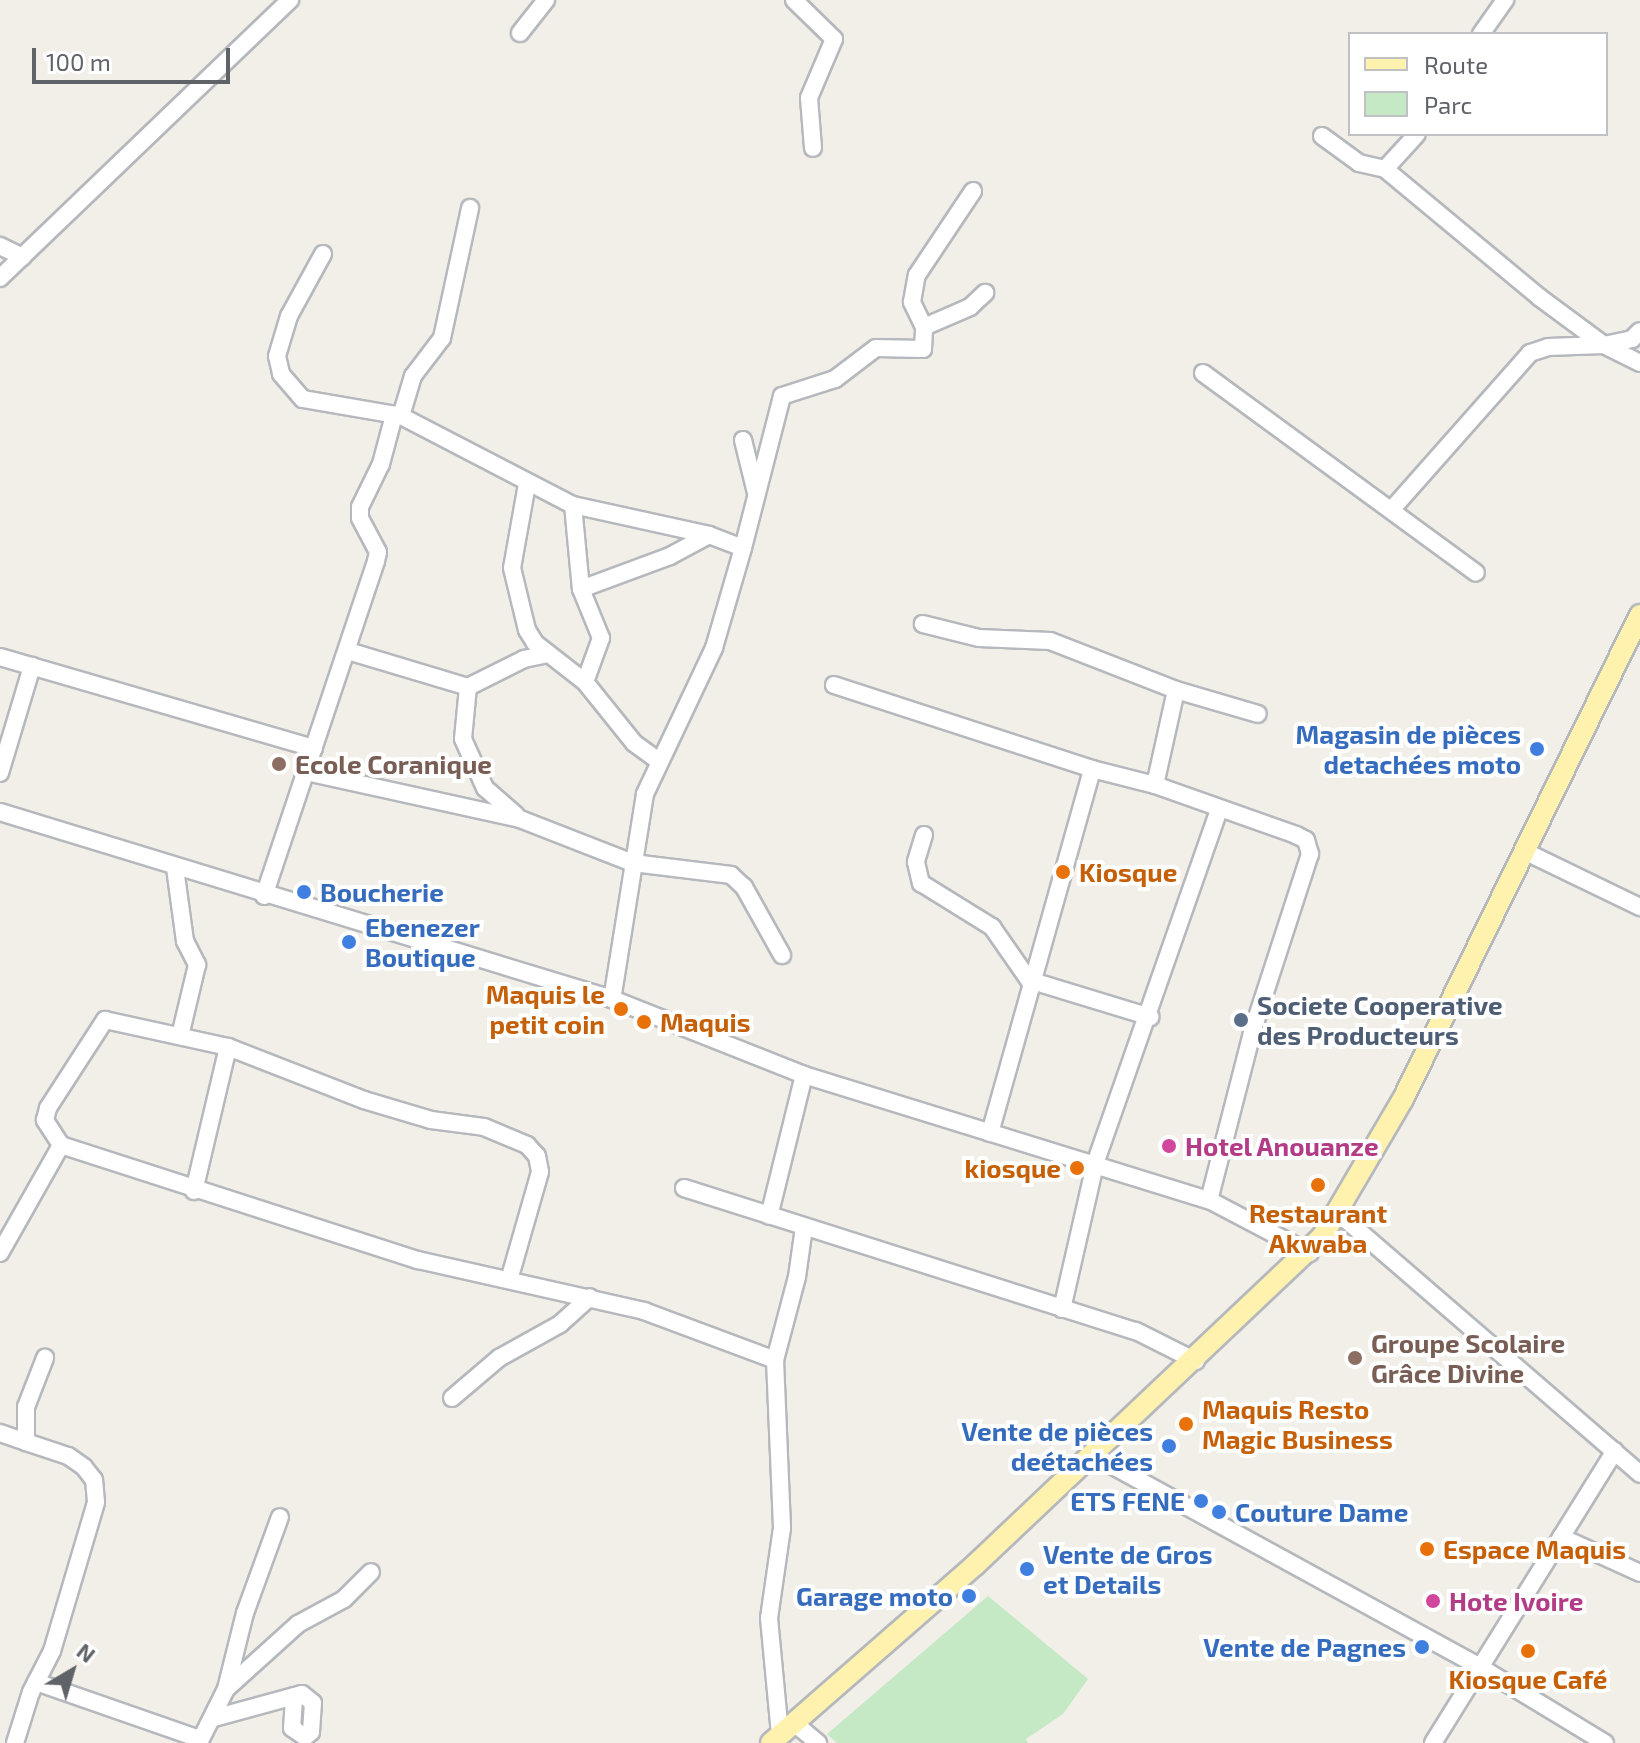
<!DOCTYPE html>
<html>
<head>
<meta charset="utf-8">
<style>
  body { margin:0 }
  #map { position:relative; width:1640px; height:1743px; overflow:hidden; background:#f1efe8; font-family:"Exo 2",sans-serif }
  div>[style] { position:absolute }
  .green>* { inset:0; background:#c5e8c5 }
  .roads { filter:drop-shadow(2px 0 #b5b8bc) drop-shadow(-2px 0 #b5b8bc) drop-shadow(0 2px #b5b8bc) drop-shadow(0 -2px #b5b8bc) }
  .minor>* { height:16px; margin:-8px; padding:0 8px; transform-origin:8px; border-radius:8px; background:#fff }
  .major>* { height:20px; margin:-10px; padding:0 10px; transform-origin:10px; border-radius:10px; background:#fff2af }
  .dots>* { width:22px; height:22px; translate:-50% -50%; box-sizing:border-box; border:4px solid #fff; border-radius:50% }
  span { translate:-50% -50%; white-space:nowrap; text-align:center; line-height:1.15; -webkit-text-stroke:8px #fff; paint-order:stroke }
  .shop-label { font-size:26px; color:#366cbe; font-weight:700 }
  .right { translate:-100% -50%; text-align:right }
  .left { translate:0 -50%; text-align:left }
  .education-label { font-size:26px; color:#785e54; font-weight:700 }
  .food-label { font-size:26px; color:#c56008; font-weight:700 }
  .service-label { font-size:26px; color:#4e5e75; font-weight:700 }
  .hotel-label { font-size:26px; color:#b23c85; font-weight:700 }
  .legend { position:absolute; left:1348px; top:32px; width:260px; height:104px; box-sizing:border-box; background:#fff; border:2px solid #bfc1c3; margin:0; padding:10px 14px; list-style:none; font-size:24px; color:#5f6368 }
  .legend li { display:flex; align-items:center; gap:16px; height:40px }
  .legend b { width:40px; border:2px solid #bfc1c3 }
  .north { position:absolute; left:32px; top:1631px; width:80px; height:80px; -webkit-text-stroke:6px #fff; paint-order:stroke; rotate:38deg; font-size:22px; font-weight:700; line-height:32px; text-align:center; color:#5f6368 }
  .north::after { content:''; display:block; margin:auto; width:28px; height:36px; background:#5f6368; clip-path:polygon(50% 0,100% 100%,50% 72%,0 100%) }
  .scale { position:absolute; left:32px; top:48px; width:198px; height:36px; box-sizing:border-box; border:4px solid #5f6368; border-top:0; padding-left:10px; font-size:24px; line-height:28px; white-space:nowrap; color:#5f6368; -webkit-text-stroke:6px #fff; paint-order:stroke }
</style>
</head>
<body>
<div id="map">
  <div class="green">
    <div style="clip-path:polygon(988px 1596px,1088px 1679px,1063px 1714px,1026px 1739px,1028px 1743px,837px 1743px,827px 1734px)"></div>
  </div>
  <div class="roads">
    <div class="minor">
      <div style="left:794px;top:0;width:56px;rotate:44.3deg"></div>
      <div style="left:834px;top:39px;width:64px;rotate:113deg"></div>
      <div style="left:809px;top:98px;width:50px;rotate:85.4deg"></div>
      <div style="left:520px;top:33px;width:42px;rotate:-51.8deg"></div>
      <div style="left:1481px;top:34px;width:42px;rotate:-54.8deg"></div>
      <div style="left:1322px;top:136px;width:46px;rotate:36.1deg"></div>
      <div style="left:1359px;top:163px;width:27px;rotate:13deg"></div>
      <div style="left:1385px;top:169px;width:47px;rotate:-47.6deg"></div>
      <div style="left:1385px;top:169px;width:200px;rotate:39.7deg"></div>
      <div style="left:1539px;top:297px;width:81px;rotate:36.4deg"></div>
      <div style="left:1604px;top:345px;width:40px;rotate:26.6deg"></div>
      <div style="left:0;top:246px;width:25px;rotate:26deg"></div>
      <div style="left:323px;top:254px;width:71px;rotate:118.7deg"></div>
      <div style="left:289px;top:316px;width:42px;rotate:106.7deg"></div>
      <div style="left:277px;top:356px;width:18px;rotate:77deg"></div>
      <div style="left:281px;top:374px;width:33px;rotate:49deg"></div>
      <div style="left:303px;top:399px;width:99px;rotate:9.8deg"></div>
      <div style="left:401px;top:416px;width:194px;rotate:27.4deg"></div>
      <div style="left:573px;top:505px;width:139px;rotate:12.4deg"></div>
      <div style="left:709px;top:535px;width:36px;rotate:21deg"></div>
      <div style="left:743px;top:548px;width:104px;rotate:106.2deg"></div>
      <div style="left:714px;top:648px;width:161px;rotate:115.3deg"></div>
      <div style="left:645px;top:794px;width:208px;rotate:99.1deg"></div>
      <div style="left:612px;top:999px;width:206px;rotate:21.6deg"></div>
      <div style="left:804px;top:1075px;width:145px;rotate:103.9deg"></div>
      <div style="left:0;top:278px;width:402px;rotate:-43.8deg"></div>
      <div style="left:924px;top:327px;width:28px;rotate:-116deg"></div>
      <div style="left:912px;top:302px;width:27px;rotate:-80deg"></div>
      <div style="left:917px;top:275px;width:101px;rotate:-56.3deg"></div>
      <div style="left:1203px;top:373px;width:338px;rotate:36.2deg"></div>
      <div style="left:401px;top:416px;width:42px;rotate:-73.3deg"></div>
      <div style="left:413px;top:376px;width:48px;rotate:-52.7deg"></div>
      <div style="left:442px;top:338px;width:133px;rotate:-77.8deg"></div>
      <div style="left:743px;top:440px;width:55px;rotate:76.2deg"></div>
      <div style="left:527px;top:484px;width:85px;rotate:100.1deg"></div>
      <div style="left:512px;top:568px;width:64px;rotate:76.4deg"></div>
      <div style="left:527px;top:630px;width:15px;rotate:58deg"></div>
      <div style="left:535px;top:643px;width:63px;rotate:38deg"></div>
      <div style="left:585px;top:682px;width:78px;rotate:51.2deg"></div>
      <div style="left:634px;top:743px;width:31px;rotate:36deg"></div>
      <div style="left:573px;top:505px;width:84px;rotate:84.6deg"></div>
      <div style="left:581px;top:589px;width:53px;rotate:67.8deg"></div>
      <div style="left:601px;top:638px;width:47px;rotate:110deg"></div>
      <div style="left:1393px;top:508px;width:207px;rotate:-48.5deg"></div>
      <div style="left:1530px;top:353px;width:19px;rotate:-18deg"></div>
      <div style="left:1548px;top:347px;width:56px;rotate:-2deg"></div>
      <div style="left:1604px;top:345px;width:29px;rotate:-12deg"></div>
      <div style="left:1632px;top:339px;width:11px;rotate:-45deg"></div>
      <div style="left:743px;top:548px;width:157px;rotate:-75.6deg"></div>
      <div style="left:782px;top:396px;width:56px;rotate:-17.8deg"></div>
      <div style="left:835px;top:379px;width:51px;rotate:-37.1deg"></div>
      <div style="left:876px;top:348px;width:47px;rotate:1.2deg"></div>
      <div style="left:923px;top:349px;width:22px;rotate:-87deg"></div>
      <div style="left:924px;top:327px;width:50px;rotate:-23.5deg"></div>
      <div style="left:970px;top:307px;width:21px;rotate:-43deg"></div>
      <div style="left:581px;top:589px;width:95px;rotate:-20.3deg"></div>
      <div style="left:670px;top:556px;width:44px;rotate:-28.3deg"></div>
      <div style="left:348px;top:651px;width:125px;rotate:16.7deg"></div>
      <div style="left:468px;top:687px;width:63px;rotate:-26.6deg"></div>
      <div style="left:524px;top:659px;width:25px;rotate:-12deg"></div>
      <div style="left:0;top:657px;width:327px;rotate:16.2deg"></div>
      <div style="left:834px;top:685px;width:271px;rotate:18deg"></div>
      <div style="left:1092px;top:769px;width:65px;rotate:14.3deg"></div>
      <div style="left:1155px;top:785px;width:97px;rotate:-77.5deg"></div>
      <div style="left:1176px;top:690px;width:135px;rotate:-158.7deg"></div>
      <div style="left:1050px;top:641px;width:71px;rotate:-177.6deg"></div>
      <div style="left:979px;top:638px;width:58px;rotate:-166deg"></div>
      <div style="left:468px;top:687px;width:52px;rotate:95.5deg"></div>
      <div style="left:463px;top:739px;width:54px;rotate:65.8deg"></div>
      <div style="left:485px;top:788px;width:41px;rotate:41.1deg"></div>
      <div style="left:1176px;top:690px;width:85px;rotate:16.3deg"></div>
      <div style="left:306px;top:772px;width:219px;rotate:12.4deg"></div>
      <div style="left:520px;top:819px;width:121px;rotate:21.3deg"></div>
      <div style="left:633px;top:863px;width:99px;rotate:7deg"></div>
      <div style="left:731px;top:875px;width:18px;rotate:43deg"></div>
      <div style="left:744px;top:887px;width:78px;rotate:60.8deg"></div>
      <div style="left:0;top:773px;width:112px;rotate:-73.3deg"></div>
      <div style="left:1155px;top:785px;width:150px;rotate:19.5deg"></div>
      <div style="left:1296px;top:835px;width:11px;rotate:27deg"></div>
      <div style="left:1306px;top:840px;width:15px;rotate:74deg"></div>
      <div style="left:1310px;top:854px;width:188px;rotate:108deg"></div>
      <div style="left:1252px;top:1033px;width:172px;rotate:104.4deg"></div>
      <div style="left:0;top:812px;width:640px;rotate:16.99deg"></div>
      <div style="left:924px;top:835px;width:28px;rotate:107deg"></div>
      <div style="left:916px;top:862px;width:22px;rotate:77deg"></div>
      <div style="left:921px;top:883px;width:84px;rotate:31.8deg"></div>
      <div style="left:992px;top:927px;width:65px;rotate:55.1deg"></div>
      <div style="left:1029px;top:980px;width:127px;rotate:17deg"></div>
      <div style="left:1524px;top:851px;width:129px;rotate:25.8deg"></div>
      <div style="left:175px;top:868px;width:74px;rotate:82.2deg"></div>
      <div style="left:185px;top:941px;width:27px;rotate:63deg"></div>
      <div style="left:197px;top:965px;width:73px;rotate:103.5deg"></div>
      <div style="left:264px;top:896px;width:353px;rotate:-71.5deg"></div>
      <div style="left:376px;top:561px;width:9px;rotate:-77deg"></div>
      <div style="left:378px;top:552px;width:38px;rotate:-118deg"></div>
      <div style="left:360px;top:518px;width:11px;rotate:-90deg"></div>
      <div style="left:360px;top:507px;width:48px;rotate:-64deg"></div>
      <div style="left:381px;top:464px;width:51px;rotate:-75.1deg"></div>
      <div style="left:804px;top:1075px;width:424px;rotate:17.2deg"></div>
      <div style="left:1209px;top:1200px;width:114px;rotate:27.7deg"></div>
      <div style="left:990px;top:1133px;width:378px;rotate:-74.3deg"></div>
      <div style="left:61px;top:1145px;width:30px;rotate:-123deg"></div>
      <div style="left:45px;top:1120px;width:12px;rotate:-76deg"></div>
      <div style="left:48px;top:1108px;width:105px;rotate:-57.1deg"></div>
      <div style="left:105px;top:1020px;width:126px;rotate:12.4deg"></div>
      <div style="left:228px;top:1047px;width:146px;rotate:21.3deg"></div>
      <div style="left:364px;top:1100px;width:70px;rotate:16.6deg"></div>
      <div style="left:431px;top:1120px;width:53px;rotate:7.5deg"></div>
      <div style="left:484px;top:1127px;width:47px;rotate:22.7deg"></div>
      <div style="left:527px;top:1145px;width:15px;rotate:48deg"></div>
      <div style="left:537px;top:1156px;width:16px;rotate:79deg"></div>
      <div style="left:540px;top:1172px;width:112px;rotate:106deg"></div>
      <div style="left:684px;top:1188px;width:474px;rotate:17.6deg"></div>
      <div style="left:1136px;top:1331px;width:67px;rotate:26.6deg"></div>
      <div style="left:194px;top:1191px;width:148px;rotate:-76.7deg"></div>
      <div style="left:1338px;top:1213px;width:399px;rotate:40.8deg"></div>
      <div style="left:0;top:1253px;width:124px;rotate:-60.5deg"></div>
      <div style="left:61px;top:1145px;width:375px;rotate:17.9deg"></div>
      <div style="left:418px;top:1260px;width:232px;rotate:12.7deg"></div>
      <div style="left:644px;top:1311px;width:140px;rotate:20.5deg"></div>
      <div style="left:775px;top:1360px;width:168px;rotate:87.6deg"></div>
      <div style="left:782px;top:1528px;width:91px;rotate:98.2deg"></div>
      <div style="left:769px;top:1618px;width:117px;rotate:84.6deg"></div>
      <div style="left:1062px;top:1309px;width:152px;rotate:-77.1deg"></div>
      <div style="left:1096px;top:1161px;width:372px;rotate:-70.7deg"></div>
      <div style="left:775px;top:1360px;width:86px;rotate:-75.2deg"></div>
      <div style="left:797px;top:1277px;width:50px;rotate:-82deg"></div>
      <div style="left:452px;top:1398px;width:62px;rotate:-40.4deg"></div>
      <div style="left:499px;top:1358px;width:70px;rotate:-29.1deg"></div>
      <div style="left:560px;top:1324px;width:40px;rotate:-42deg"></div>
      <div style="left:0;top:1433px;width:28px;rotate:19deg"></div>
      <div style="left:1093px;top:1455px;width:441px;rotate:28.7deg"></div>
      <div style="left:1480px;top:1667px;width:146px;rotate:31.3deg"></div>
      <div style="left:1561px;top:1537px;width:87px;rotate:24.5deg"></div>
      <div style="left:36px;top:1682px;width:174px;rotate:19.2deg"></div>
      <div style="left:226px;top:1689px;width:97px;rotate:-42.1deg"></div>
      <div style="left:298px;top:1624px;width:52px;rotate:-28.5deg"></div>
      <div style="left:344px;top:1599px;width:38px;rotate:-45deg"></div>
      <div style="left:214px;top:1718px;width:91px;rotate:-15.3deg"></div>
      <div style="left:302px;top:1694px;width:14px;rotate:39deg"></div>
      <div style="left:313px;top:1703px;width:29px;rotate:94deg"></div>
      <div style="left:311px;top:1732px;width:8px;rotate:140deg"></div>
      <div style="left:305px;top:1737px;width:16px;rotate:-145deg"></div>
      <div style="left:292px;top:1728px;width:32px;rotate:-86deg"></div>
      <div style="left:793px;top:1722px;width:33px;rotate:40deg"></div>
      <div style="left:15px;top:1743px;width:53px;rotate:-72.6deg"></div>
      <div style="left:31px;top:1692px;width:46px;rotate:-62.9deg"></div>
      <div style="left:52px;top:1651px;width:155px;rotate:-73.5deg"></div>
      <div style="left:96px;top:1502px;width:22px;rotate:-95deg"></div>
      <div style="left:94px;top:1480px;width:16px;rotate:-128deg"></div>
      <div style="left:84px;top:1467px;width:19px;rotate:-145deg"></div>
      <div style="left:68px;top:1456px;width:44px;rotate:-161.6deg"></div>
      <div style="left:26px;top:1442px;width:35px;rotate:-90deg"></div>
      <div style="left:26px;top:1407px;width:53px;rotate:-68.8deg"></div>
      <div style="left:199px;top:1743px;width:60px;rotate:-63.4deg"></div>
      <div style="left:226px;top:1689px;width:78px;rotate:-76deg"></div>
      <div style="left:245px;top:1613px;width:102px;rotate:-70deg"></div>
      <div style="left:1433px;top:1743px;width:344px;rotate:-58.1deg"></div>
    </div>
    <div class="major">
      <div style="left:771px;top:1743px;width:271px;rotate:-41.1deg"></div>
      <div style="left:975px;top:1565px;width:477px;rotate:-43.4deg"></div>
      <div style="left:1322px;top:1237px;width:160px;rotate:-59.6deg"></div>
      <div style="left:1403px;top:1099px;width:539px;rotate:-63.91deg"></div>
    </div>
  </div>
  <div class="dots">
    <div style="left:1537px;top:749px;background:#3f7fe0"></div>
    <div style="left:279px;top:764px;background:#8d6e63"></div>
    <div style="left:1063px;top:872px;background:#e8710a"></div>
    <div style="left:304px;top:892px;background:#3f7fe0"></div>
    <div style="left:349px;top:942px;background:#3f7fe0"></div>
    <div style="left:621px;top:1009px;background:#e8710a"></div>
    <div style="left:1241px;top:1020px;background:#5c6f8a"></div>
    <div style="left:644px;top:1022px;background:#e8710a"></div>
    <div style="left:1169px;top:1146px;background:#d1479c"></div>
    <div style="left:1077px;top:1168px;background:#e8710a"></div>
    <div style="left:1318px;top:1185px;background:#e8710a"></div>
    <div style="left:1355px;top:1358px;background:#8d6e63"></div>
    <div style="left:1186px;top:1424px;background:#e8710a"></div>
    <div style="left:1169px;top:1446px;background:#3f7fe0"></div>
    <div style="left:1201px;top:1501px;background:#3f7fe0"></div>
    <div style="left:1219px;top:1512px;background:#3f7fe0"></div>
    <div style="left:1427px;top:1549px;background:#e8710a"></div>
    <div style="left:1027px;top:1569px;background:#3f7fe0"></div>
    <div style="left:969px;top:1596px;background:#3f7fe0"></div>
    <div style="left:1433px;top:1601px;background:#d1479c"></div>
    <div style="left:1422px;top:1647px;background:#3f7fe0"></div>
    <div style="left:1528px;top:1651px;background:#e8710a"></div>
  </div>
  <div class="shop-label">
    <span class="right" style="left:1521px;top:749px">Magasin de pièces<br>detachées moto</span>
    <span class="left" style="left:320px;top:892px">Boucherie</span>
    <span class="left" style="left:365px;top:942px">Ebenezer<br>Boutique</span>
    <span class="right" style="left:1153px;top:1446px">Vente de pièces<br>deétachées</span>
    <span class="right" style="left:1185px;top:1501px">ETS FENE</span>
    <span class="left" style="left:1235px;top:1512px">Couture Dame</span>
    <span class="left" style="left:1043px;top:1569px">Vente de Gros<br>et Details</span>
    <span class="right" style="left:953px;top:1596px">Garage moto</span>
    <span class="right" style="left:1406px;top:1647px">Vente de Pagnes</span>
  </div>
  <div class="education-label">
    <span class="left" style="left:295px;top:764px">Ecole Coranique</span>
    <span class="left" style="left:1371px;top:1358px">Groupe Scolaire<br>Grâce Divine</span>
  </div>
  <div class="food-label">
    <span class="left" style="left:1079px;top:872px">Kiosque</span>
    <span class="right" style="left:605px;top:1009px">Maquis le<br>petit coin</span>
    <span class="left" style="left:660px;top:1022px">Maquis</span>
    <span class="right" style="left:1061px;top:1168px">kiosque</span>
    <span style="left:1318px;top:1228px">Restaurant<br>Akwaba</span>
    <span class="left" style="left:1202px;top:1424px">Maquis Resto<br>Magic Business</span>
    <span class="left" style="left:1443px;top:1549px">Espace Maquis</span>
    <span style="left:1528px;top:1679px">Kiosque Café</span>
  </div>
  <div class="service-label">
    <span class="left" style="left:1257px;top:1020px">Societe Cooperative<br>des Producteurs</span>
  </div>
  <div class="hotel-label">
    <span class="left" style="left:1185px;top:1146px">Hotel Anouanze</span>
    <span class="left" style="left:1449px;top:1601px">Hote Ivoire</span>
  </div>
  <ul class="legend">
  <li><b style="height:10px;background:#fff2af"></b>Route</li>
  <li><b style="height:22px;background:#c5e8c5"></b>Parc</li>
  </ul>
  <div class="north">N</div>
  <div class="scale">100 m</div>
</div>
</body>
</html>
